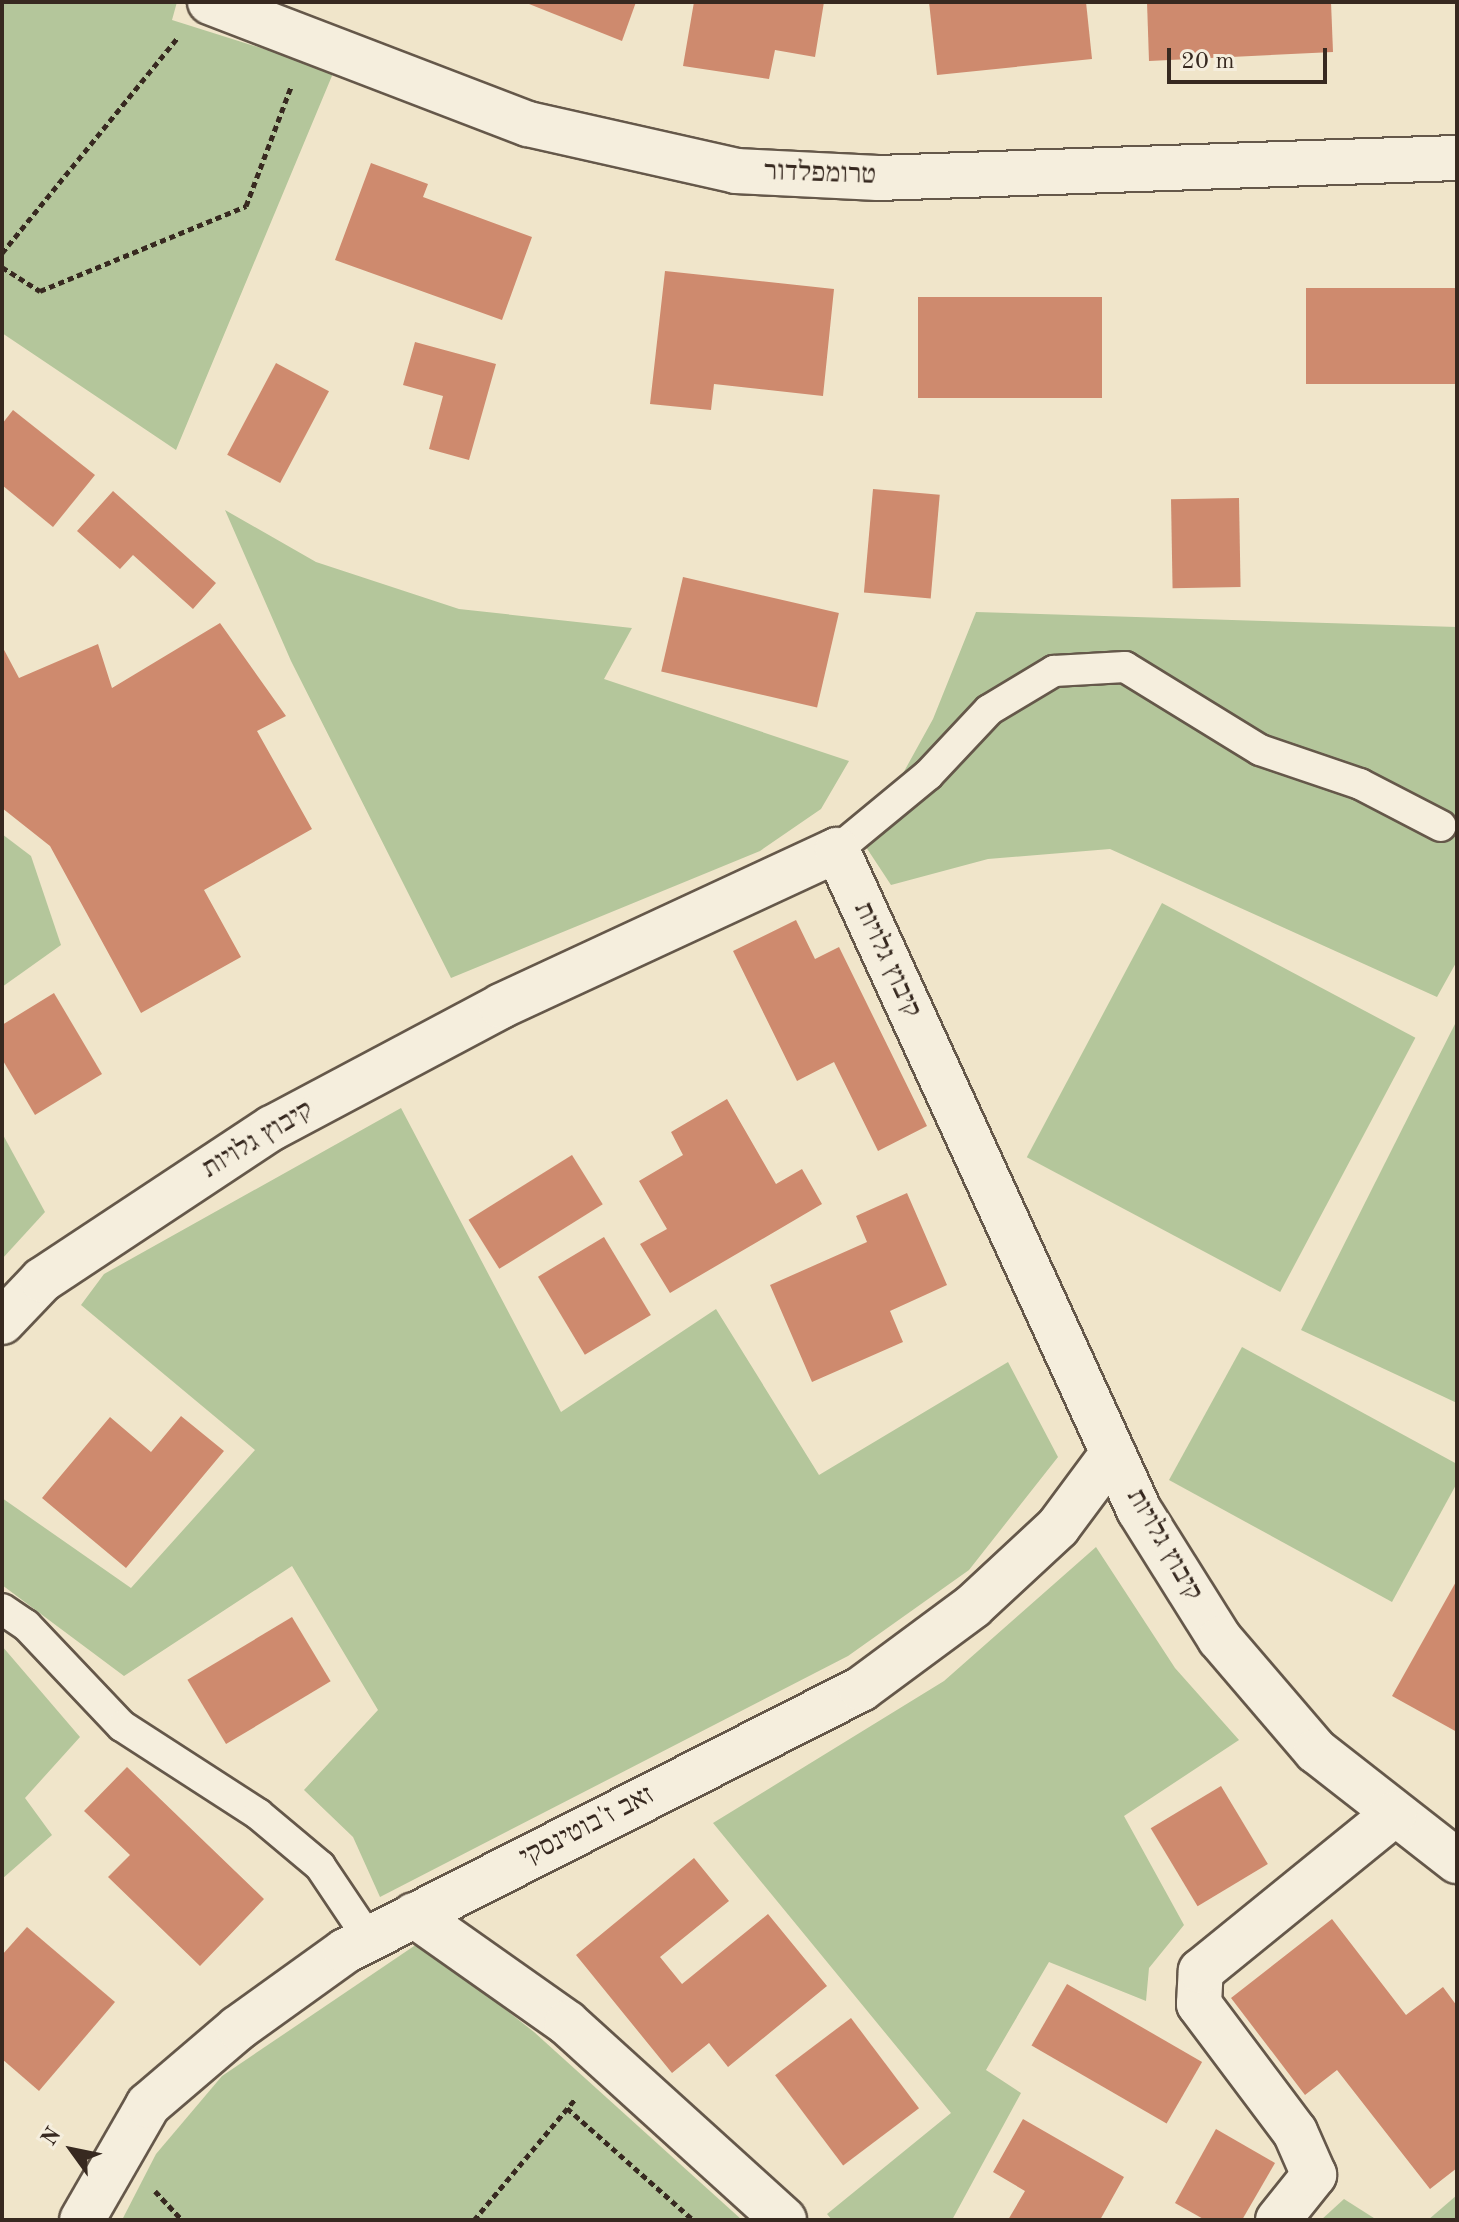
<!DOCTYPE html>
<html>
<head>
<meta charset="utf-8">
<style>
  body { margin:0 }
  #map { position:relative; width:1459px; height:2222px; overflow:hidden; background:#f0e5ca; font-family:"Old Standard TT","Frank Ruhl Libre",serif }
  div>[style] { position:absolute }
  .green>* { inset:0; background:#b4c69b; transform-origin:0 0 }
  .building>* { inset:0; background:#ce8a6e; transform-origin:0 0 }
  .path>* { height:5px; margin-top:-2.5px; transform-origin:0; background:repeating-linear-gradient(90deg,#372920 0 6px,transparent 0 10px) }
  .roads { filter:drop-shadow(2px 0 #65584a) drop-shadow(-2px 0 #65584a) drop-shadow(0 2px #65584a) drop-shadow(0 -2px #65584a) }
  .service>* { height:30px; margin:-15px; padding:0 15px; transform-origin:15px; border-radius:15px; background:#f5eedd }
  .minor>* { height:44px; margin:-22px; padding:0 22px; transform-origin:22px; border-radius:22px; background:#f5eedd }
  span { translate:-50% -50%; white-space:nowrap; text-align:center; line-height:1.15; -webkit-text-stroke:8px #f5eedd; paint-order:stroke }
  .street-label { font-size:28px; color:#372920 }
  .frame { position:absolute; inset:0; border:4px solid #372920; pointer-events:none }
  .north { position:absolute; left:32px; top:2110px; width:80px; height:80px; -webkit-text-stroke:6px #f5eedd; paint-order:stroke; rotate:303deg; font-size:22px; font-weight:700; line-height:32px; text-align:center; color:#372920 }
  .north::after { content:''; display:block; margin:auto; width:28px; height:36px; background:#372920; clip-path:polygon(50% 0,100% 100%,50% 72%,0 100%) }
  .scale { position:absolute; left:1167px; top:48px; width:160px; height:36px; box-sizing:border-box; border:4px solid #372920; border-top:0; padding-left:10px; font-size:24px; line-height:28px; white-space:nowrap; color:#372920; -webkit-text-stroke:6px #f5eedd; paint-order:stroke }
</style>
</head>
<body>
<div id="map">
  <div class="green">
    <div style="clip-path:polygon(2px 2px,177px 2px,172px 20px,334px 71px,176px 450px,2px 333px)"></div>
    <div style="clip-path:polygon(225px 510px,316px 562px,459px 609px,632px 628px,604px 679px,849px 761px,821px 809px,760px 851px,451px 978px,291px 661px)"></div>
    <div style="clip-path:polygon(976px 612px,1457px 627px,1457px 961px,1437px 997px,1110px 849px,988px 859px,891px 885px,864px 844px,933px 719px)"></div>
    <div style="clip-path:polygon(2px 834px,31px 856px,61px 945px,2px 987px)"></div>
    <div style="left:1162px;top:903px;width:287px;height:288px;rotate:28deg"></div>
    <div style="clip-path:polygon(1457px 1020px,1457px 1403px,1301px 1330px)"></div>
    <div style="clip-path:polygon(401px 1108px,561px 1412px,716px 1309px,819px 1475px,1008px 1362px,1058px 1457px,969px 1570px,848px 1656px,380px 1897px,353px 1837px,304px 1790px,378px 1710px,292px 1566px,124px 1676px,2px 1585px,2px 1498px,131px 1588px,255px 1450px,81px 1305px,104px 1274px)"></div>
    <div style="clip-path:polygon(2px 1133px,45px 1212px,2px 1259px)"></div>
    <div style="clip-path:polygon(1242px 1347px,1457px 1464px,1457px 1483px,1392px 1602px,1169px 1480px)"></div>
    <div style="clip-path:polygon(1096px 1547px,1175px 1668px,1239px 1740px,1124px 1816px,1184px 1925px,1149px 1968px,1146px 2001px,1049px 1962px,986px 2070px,1021px 2093px,952px 2220px,832px 2220px,827px 2214px,951px 2113px,713px 1823px,944px 1681px)"></div>
    <div style="clip-path:polygon(2px 1646px,80px 1737px,25px 1798px,52px 1835px,2px 1879px)"></div>
    <div style="clip-path:polygon(420px 1942px,534px 2032px,742px 2220px,122px 2220px,156px 2154px,222px 2076px)"></div>
    <div style="clip-path:polygon(1457px 2195px,1457px 2220px,1428px 2220px)"></div>
    <div style="clip-path:polygon(1344px 2199px,1377px 2220px,1321px 2220px)"></div>
  </div>
  <div class="building">
    <div style="clip-path:polygon(524px 2px,636px 2px,622px 41px)"></div>
    <div style="clip-path:polygon(694px 2px,824px 2px,815px 57px,775px 50px,769px 79px,683px 66px)"></div>
    <div style="clip-path:polygon(929px 2px,1086px 2px,1092px 59px,937px 75px)"></div>
    <div style="clip-path:polygon(1147px 2px,1331px 2px,1333px 52px,1149px 61px)"></div>
    <div style="clip-path:polygon(371px 163px,428px 184px,423px 197px,532px 237px,502px 320px,335px 260px)"></div>
    <div style="clip-path:polygon(665px 271px,834px 289px,823px 396px,714px 384px,711px 410px,650px 404px)"></div>
    <div style="left:1457px;top:288px;width:96px;height:151px;rotate:90deg"></div>
    <div style="left:918px;top:297px;width:184px;height:101px"></div>
    <div style="clip-path:polygon(415px 342px,496px 364px,469px 460px,429px 449px,443px 396px,403px 385px)"></div>
    <div style="left:276px;top:363px;width:60px;height:104px;rotate:28deg"></div>
    <div style="clip-path:polygon(13px 410px,95px 475px,53px 527px,2px 485px,2px 424px)"></div>
    <div style="left:873px;top:489px;width:67px;height:104px;rotate:5deg"></div>
    <div style="clip-path:polygon(113px 491px,216px 583px,193px 609px,133px 555px,120px 569px,77px 531px)"></div>
    <div style="left:1239px;top:498px;width:89px;height:68px;rotate:89deg"></div>
    <div style="left:683px;top:577px;width:160px;height:97px;rotate:13deg"></div>
    <div style="clip-path:polygon(220px 623px,286px 716px,257px 731px,312px 829px,204px 890px,241px 957px,141px 1013px,50px 846px,2px 808px,2px 646px,19px 678px,98px 644px,112px 688px)"></div>
    <div style="clip-path:polygon(796px 920px,815px 959px,839px 947px,927px 1126px,878px 1151px,834px 1062px,797px 1081px,733px 951px)"></div>
    <div style="clip-path:polygon(54px 993px,102px 1074px,35px 1115px,2px 1059px,2px 1025px)"></div>
    <div style="clip-path:polygon(727px 1099px,776px 1184px,802px 1169px,822px 1204px,670px 1293px,640px 1244px,667px 1229px,639px 1181px,683px 1155px,671px 1132px)"></div>
    <div style="left:572px;top:1155px;width:58px;height:122px;rotate:58deg"></div>
    <div style="clip-path:polygon(907px 1193px,947px 1285px,890px 1311px,903px 1342px,812px 1382px,770px 1285px,867px 1242px,856px 1216px)"></div>
    <div style="left:604px;top:1237px;width:91px;height:77px;rotate:59deg"></div>
    <div style="clip-path:polygon(181px 1416px,224px 1451px,126px 1568px,42px 1498px,110px 1417px,151px 1452px)"></div>
    <div style="clip-path:polygon(1457px 1580px,1457px 1732px,1392px 1696px)"></div>
    <div style="left:292px;top:1617px;width:75px;height:122px;rotate:59deg"></div>
    <div style="clip-path:polygon(127px 1767px,264px 1899px,200px 1966px,108px 1877px,130px 1855px,84px 1811px)"></div>
    <div style="left:1221px;top:1786px;width:91px;height:82px;rotate:59deg"></div>
    <div style="clip-path:polygon(694px 1858px,729px 1901px,660px 1957px,682px 1984px,768px 1914px,827px 1986px,728px 2067px,709px 2043px,672px 2073px,576px 1955px)"></div>
    <div style="clip-path:polygon(1332px 1919px,1406px 2015px,1443px 1987px,1457px 2006px,1457px 2168px,1430px 2189px,1337px 2070px,1305px 2095px,1231px 1998px)"></div>
    <div style="clip-path:polygon(27px 1927px,115px 2002px,39px 2091px,2px 2059px,2px 1955px)"></div>
    <div style="left:1067px;top:1984px;width:156px;height:71px;rotate:30deg"></div>
    <div style="left:851px;top:2018px;width:113px;height:95px;rotate:53deg"></div>
    <div style="clip-path:polygon(1023px 2119px,1124px 2177px,1100px 2220px,1008px 2220px,1025px 2191px,993px 2172px)"></div>
    <div style="clip-path:polygon(1216px 2129px,1275px 2163px,1242px 2220px,1205px 2220px,1175px 2203px)"></div>
  </div>
  <div class="path">
    <div style="left:2px;top:253px;width:279px;rotate:-50.8deg"></div>
    <div style="left:2px;top:267px;width:45px;rotate:32.3deg"></div>
    <div style="left:40px;top:291px;width:223px;rotate:-22.4deg"></div>
    <div style="left:246px;top:206px;width:127px;rotate:-69.3deg"></div>
    <div style="left:567px;top:2108px;width:169px;rotate:41.6deg"></div>
    <div style="left:155px;top:2191px;width:40px;rotate:47deg"></div>
    <div style="left:474px;top:2220px;width:159px;rotate:-50.1deg"></div>
  </div>
  <div class="roads">
    <div class="service">
      <div style="left:837px;top:850px;width:118px;rotate:-39.5deg"></div>
      <div style="left:928px;top:775px;width:89px;rotate:-46.8deg"></div>
      <div style="left:989px;top:710px;width:76px;rotate:-31deg"></div>
      <div style="left:1054px;top:671px;width:71px;rotate:-3.2deg"></div>
      <div style="left:1125px;top:667px;width:158px;rotate:31.6deg"></div>
      <div style="left:1260px;top:750px;width:106px;rotate:18.8deg"></div>
      <div style="left:1360px;top:784px;width:91px;rotate:27.4deg"></div>
      <div style="left:2px;top:1609px;width:29px;rotate:34deg"></div>
      <div style="left:26px;top:1625px;width:139px;rotate:46.5deg"></div>
      <div style="left:122px;top:1726px;width:162px;rotate:32.9deg"></div>
      <div style="left:258px;top:1814px;width:81px;rotate:40deg"></div>
      <div style="left:320px;top:1866px;width:88px;rotate:56.1deg"></div>
    </div>
    <div class="minor">
      <div style="left:210px;top:2px;width:341px;rotate:21deg"></div>
      <div style="left:528px;top:124px;width:213px;rotate:12.7deg"></div>
      <div style="left:736px;top:171px;width:142px;rotate:2.8deg"></div>
      <div style="left:878px;top:178px;width:579px;rotate:-1.98deg"></div>
      <div style="left:2px;top:1322px;width:58px;rotate:-46.4deg"></div>
      <div style="left:42px;top:1280px;width:276px;rotate:-33.5deg"></div>
      <div style="left:272px;top:1128px;width:259px;rotate:-28deg"></div>
      <div style="left:501px;top:1006px;width:370px;rotate:-24.9deg"></div>
      <div style="left:837px;top:850px;width:726px;rotate:65.41deg"></div>
      <div style="left:1139px;top:1510px;width:152px;rotate:57.9deg"></div>
      <div style="left:1220px;top:1639px;width:148px;rotate:49.4deg"></div>
      <div style="left:1316px;top:1751px;width:179px;rotate:38deg"></div>
      <div style="left:414px;top:1915px;width:187px;rotate:35.2deg"></div>
      <div style="left:567px;top:2023px;width:293px;rotate:42.2deg"></div>
      <div style="left:82px;top:2220px;width:133px;rotate:-60.1deg"></div>
      <div style="left:148px;top:2105px;width:118px;rotate:-40.5deg"></div>
      <div style="left:238px;top:2028px;width:132px;rotate:-35.7deg"></div>
      <div style="left:345px;top:1951px;width:579px;rotate:-26.92deg"></div>
      <div style="left:861px;top:1689px;width:139px;rotate:-36.5deg"></div>
      <div style="left:973px;top:1606px;width:116px;rotate:-42.9deg"></div>
      <div style="left:1058px;top:1527px;width:92px;rotate:-53.4deg"></div>
      <div style="left:1278px;top:2220px;width:58px;rotate:-51.3deg"></div>
      <div style="left:1314px;top:2175px;width:47px;rotate:-113.8deg"></div>
      <div style="left:1295px;top:2132px;width:160px;rotate:-126.9deg"></div>
      <div style="left:1199px;top:2004px;width:33px;rotate:-87deg"></div>
      <div style="left:1201px;top:1971px;width:249px;rotate:-39.1deg"></div>
    </div>
  </div>
  <div class="street-label">
    <span style="left:820px;top:174px;rotate:2deg">טרומפלדור</span>
    <span style="left:887px;top:960px;rotate:65deg">קיבוץ גלויות</span>
    <span style="left:258px;top:1140px;rotate:-31deg">קיבוץ גלויות</span>
    <span style="left:1164px;top:1545px;rotate:60deg">קיבוץ גלויות</span>
    <span style="left:587px;top:1827px;rotate:-27deg">זאב ז'בוטינסקי</span>
  </div>
  <div class="frame"></div>
  <div class="north">N</div>
  <div class="scale">20 m</div>
</div>
</body>
</html>
